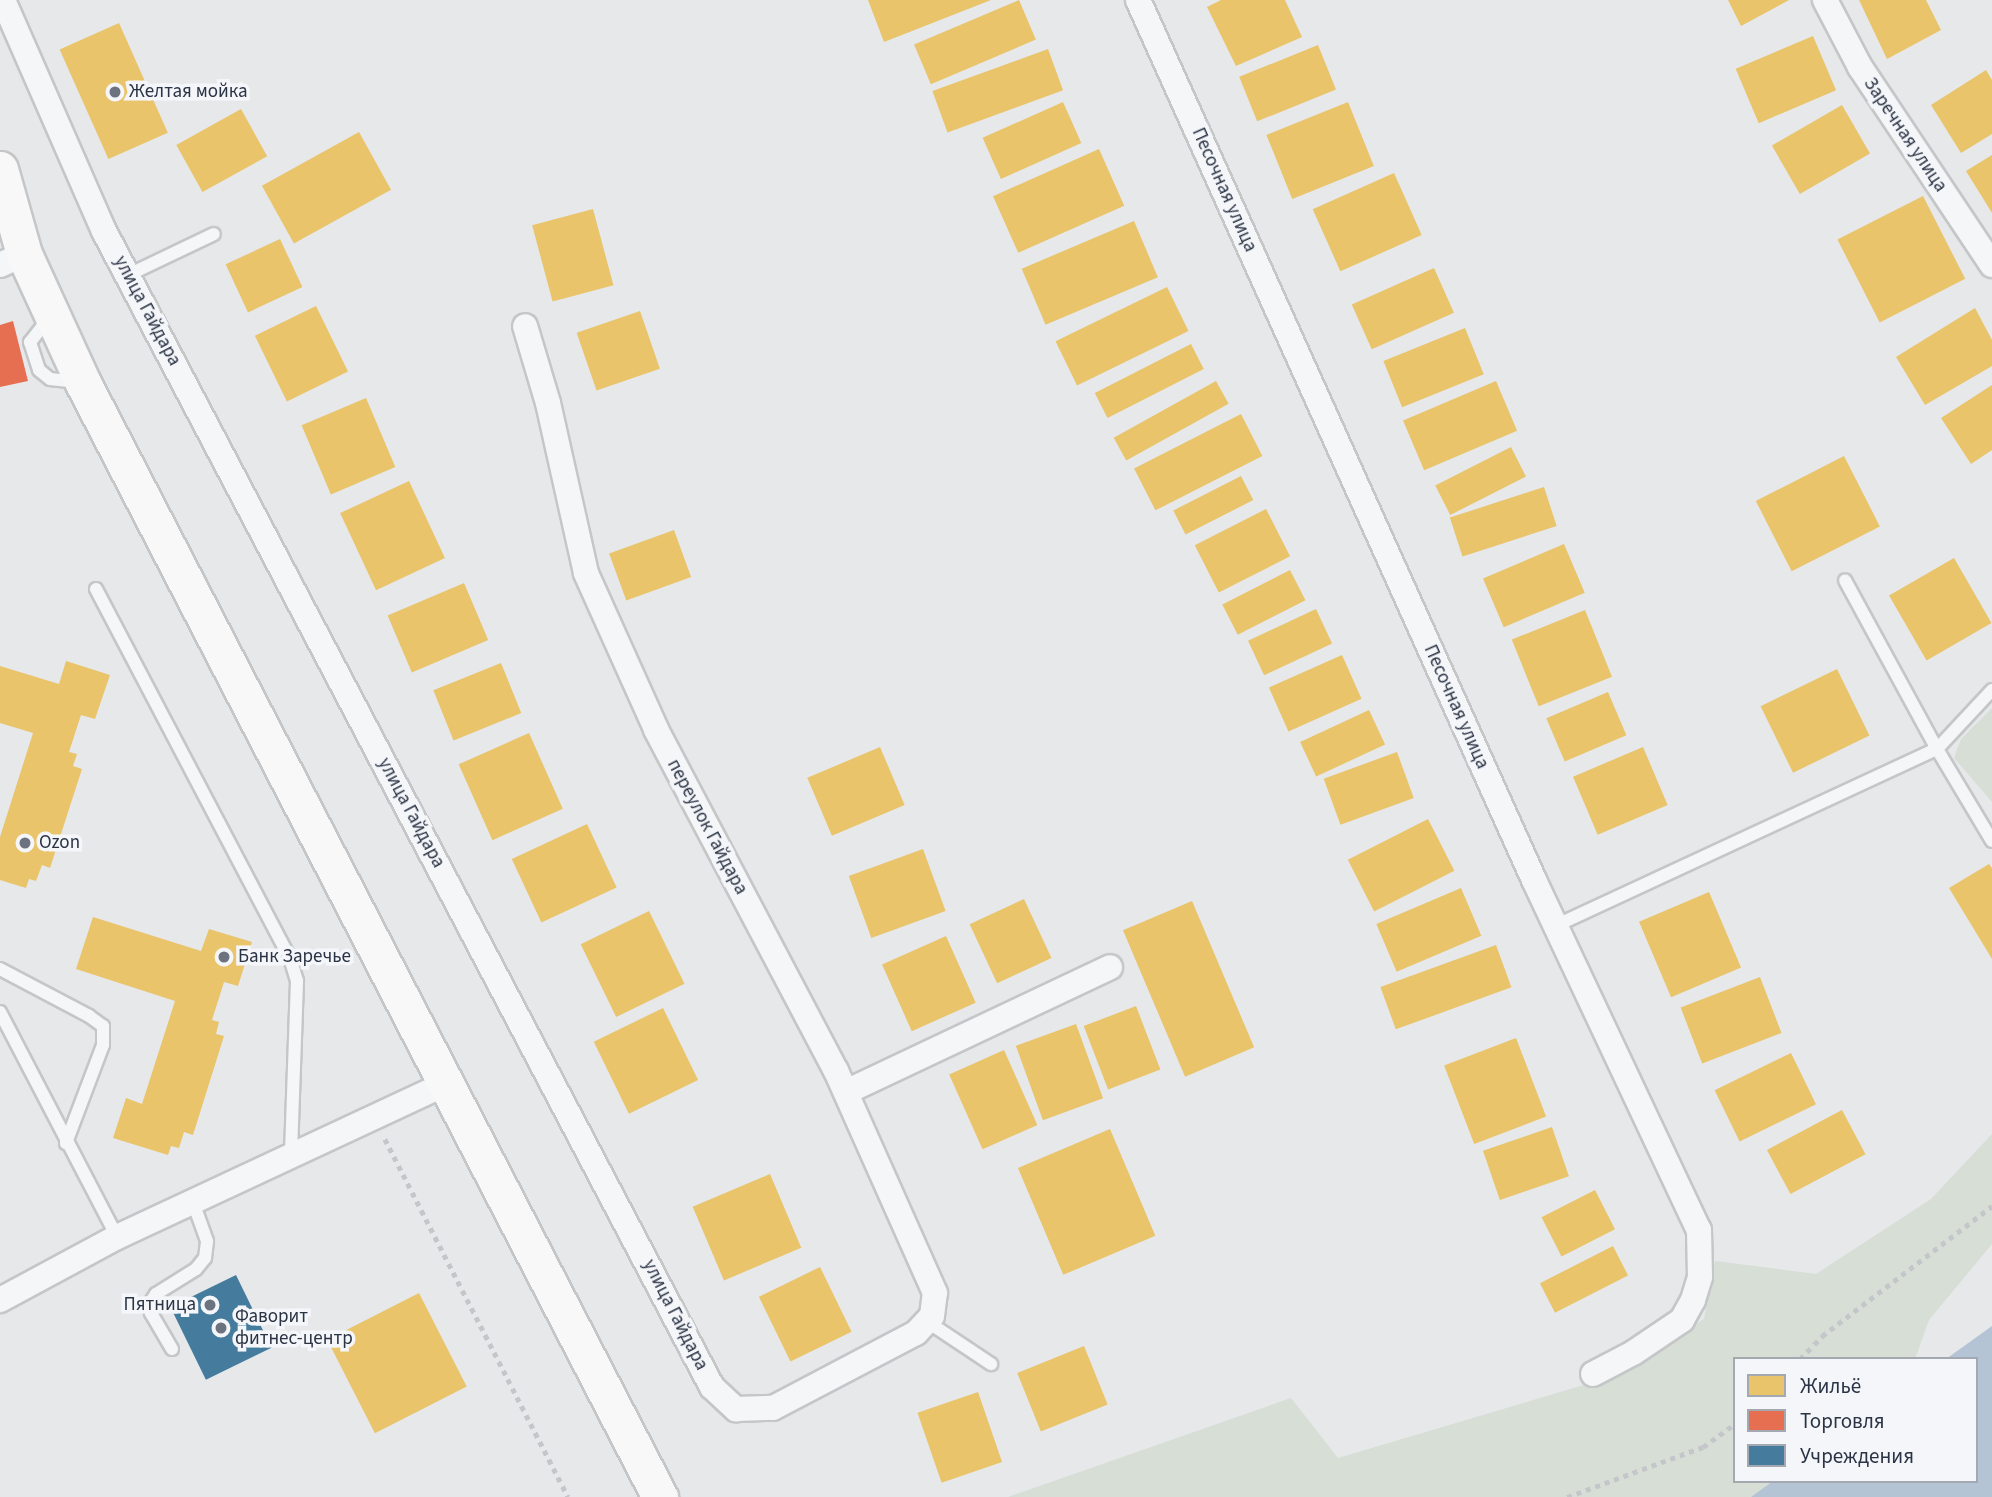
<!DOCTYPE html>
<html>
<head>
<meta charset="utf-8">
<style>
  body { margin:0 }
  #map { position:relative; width:1992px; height:1497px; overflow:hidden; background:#e6e8ea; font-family:"Source Sans 3",sans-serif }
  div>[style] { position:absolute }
  .green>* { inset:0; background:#d6ded6 }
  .water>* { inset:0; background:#b4c4d5 }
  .homes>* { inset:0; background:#e9c46a; transform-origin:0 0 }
  .shops>* { inset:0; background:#e76f51 }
  .public>* { inset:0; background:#457b9d; transform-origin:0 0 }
  .path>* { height:4.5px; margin-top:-2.25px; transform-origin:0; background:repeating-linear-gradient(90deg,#c5c6ca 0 5px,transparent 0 10px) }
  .roads { filter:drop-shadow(2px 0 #c4c6c8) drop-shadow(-2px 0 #c4c6c8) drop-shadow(0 2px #c4c6c8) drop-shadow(0 -2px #c4c6c8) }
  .service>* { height:12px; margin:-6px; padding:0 6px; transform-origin:6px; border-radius:6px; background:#f5f6f7 }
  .minor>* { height:24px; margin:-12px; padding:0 12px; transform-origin:12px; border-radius:12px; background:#f5f6f7 }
  .secondary>* { height:35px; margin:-17.5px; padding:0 17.5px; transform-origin:17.5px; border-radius:17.5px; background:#f8f8f8 }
  .dots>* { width:19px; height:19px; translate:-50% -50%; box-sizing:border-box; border:4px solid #f4f6f9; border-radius:50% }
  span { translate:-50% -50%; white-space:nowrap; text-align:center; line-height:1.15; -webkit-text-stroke:7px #f4f6f9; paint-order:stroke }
  .poi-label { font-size:19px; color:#2b3445 }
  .left { translate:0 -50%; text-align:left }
  .right { translate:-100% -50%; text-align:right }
  .street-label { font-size:19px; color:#2b3445 }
  .legend { position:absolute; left:1733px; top:1357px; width:245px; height:126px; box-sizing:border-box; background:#f4f6f9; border:2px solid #a4a8b1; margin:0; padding:9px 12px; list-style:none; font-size:21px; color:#2b3445 }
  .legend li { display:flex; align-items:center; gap:14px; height:35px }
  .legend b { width:35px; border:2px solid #a4a8b1 }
</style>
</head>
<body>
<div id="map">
  <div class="green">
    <div style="clip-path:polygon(1992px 708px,1992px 802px,1954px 758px,1961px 739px)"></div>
    <div style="clip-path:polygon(1992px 1134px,1992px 1244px,1929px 1320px,1915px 1359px,1735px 1359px,1735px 1481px,1773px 1481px,1751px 1497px,1008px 1497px,1291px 1398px,1338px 1458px,1614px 1376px,1704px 1319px,1715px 1261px,1816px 1274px,1931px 1199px)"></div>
  </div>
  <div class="water">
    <div style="clip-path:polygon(1992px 1326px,1992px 1497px,1751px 1497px,1773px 1481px,1976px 1481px,1976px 1359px,1946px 1359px)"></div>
  </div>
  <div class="homes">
    <div style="clip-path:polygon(868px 0,991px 0,884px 42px)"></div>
    <div style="left:1019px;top:0;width:43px;height:114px;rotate:67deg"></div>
    <div style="clip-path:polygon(1221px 0,1285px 0,1302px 37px,1236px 66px,1207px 7px)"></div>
    <div style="clip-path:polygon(1728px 0,1789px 0,1741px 26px)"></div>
    <div style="clip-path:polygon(1859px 0,1926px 0,1941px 30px,1887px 59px)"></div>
    <div style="left:119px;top:23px;width:120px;height:65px;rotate:66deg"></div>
    <div style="left:1813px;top:36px;width:59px;height:84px;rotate:67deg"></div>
    <div style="left:1318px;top:45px;width:48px;height:85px;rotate:68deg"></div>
    <div style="left:1048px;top:49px;width:44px;height:123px;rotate:70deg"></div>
    <div style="clip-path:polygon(1986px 70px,1992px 80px,1992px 134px,1961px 153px,1931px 105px)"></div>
    <div style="left:1063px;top:102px;width:45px;height:88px;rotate:66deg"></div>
    <div style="left:1348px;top:102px;width:69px;height:88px;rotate:68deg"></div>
    <div style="left:1842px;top:105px;width:56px;height:81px;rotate:60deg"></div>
    <div style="left:241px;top:109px;width:54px;height:74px;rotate:61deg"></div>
    <div style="left:359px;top:132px;width:66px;height:111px;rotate:61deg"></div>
    <div style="left:1099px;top:149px;width:62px;height:116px;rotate:66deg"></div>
    <div style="clip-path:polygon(1992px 155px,1992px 213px,1966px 171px)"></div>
    <div style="left:1394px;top:173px;width:68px;height:89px;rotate:66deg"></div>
    <div style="left:1923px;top:196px;width:93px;height:96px;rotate:63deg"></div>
    <div style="left:593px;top:209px;width:79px;height:63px;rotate:75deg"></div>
    <div style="left:1134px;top:221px;width:61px;height:122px;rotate:67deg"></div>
    <div style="left:280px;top:239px;width:53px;height:60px;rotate:65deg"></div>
    <div style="left:1434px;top:268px;width:49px;height:90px;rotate:66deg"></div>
    <div style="left:1167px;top:287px;width:49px;height:124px;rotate:64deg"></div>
    <div style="left:316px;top:306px;width:73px;height:68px;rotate:64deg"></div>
    <div style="clip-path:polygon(1975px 308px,1992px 340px,1992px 366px,1925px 405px,1896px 357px)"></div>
    <div style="left:640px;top:311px;width:61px;height:67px;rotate:71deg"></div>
    <div style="left:1465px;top:328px;width:50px;height:88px;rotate:68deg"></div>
    <div style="left:1191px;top:344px;width:28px;height:108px;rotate:63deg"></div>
    <div style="left:1216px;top:381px;width:26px;height:117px;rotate:61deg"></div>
    <div style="left:1496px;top:381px;width:54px;height:101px;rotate:67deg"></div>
    <div style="clip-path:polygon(1992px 385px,1992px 450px,1971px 464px,1941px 418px)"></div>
    <div style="left:366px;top:398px;width:75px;height:70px;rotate:67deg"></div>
    <div style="left:1241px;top:414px;width:47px;height:120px;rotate:63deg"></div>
    <div style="left:1511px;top:447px;width:33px;height:85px;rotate:63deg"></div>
    <div style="left:1844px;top:456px;width:79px;height:99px;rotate:63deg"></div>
    <div style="left:1241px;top:476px;width:27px;height:76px;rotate:63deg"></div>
    <div style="left:409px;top:481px;width:85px;height:76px;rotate:65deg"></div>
    <div style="left:1544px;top:487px;width:41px;height:99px;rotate:72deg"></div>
    <div style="left:1266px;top:509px;width:53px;height:80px;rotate:63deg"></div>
    <div style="left:674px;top:530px;width:50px;height:69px;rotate:70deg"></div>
    <div style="left:1564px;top:544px;width:53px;height:88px;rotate:67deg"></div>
    <div style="left:1954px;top:558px;width:75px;height:75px;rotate:60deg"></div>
    <div style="left:1290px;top:570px;width:34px;height:76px;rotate:63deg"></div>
    <div style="left:464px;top:583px;width:62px;height:83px;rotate:67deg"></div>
    <div style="left:1316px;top:609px;width:38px;height:75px;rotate:65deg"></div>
    <div style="left:1585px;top:610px;width:72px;height:79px;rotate:68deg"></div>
    <div style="left:1342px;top:655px;width:48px;height:80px;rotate:66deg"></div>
    <div style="clip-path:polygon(66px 661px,110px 675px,95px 719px,81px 715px,69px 752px,77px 754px,73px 766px,82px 769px,50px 868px,42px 865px,36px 881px,29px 879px,26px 888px,0 880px,0 837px,33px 733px,0 723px,0 666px,59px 684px)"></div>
    <div style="left:501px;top:663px;width:54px;height:73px;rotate:68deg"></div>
    <div style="left:1837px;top:669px;width:74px;height:85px;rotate:64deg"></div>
    <div style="left:1608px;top:692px;width:47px;height:67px;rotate:67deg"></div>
    <div style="left:1369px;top:710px;width:38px;height:76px;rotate:65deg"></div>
    <div style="left:529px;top:733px;width:83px;height:77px;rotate:66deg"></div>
    <div style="left:880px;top:747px;width:63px;height:79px;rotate:67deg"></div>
    <div style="left:1643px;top:747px;width:63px;height:76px;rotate:67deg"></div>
    <div style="left:1397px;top:752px;width:49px;height:78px;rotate:70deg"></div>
    <div style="left:1428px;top:819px;width:58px;height:90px;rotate:63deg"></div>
    <div style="left:587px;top:824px;width:70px;height:83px;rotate:65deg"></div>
    <div style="left:923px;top:849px;width:66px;height:79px;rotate:70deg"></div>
    <div style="clip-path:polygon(1989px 864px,1992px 868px,1992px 959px,1949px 888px)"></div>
    <div style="left:1461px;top:888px;width:52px;height:92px;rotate:67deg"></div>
    <div style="left:1709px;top:892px;width:82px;height:76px;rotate:67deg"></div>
    <div style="left:1024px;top:899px;width:65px;height:60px;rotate:65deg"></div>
    <div style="left:1192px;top:901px;width:159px;height:75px;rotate:67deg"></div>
    <div style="left:649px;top:911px;width:81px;height:76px;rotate:64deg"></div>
    <div style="clip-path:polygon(93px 917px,201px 951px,209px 929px,252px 942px,238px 986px,224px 982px,212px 1020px,219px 1022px,216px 1034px,224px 1036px,193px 1135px,184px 1132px,179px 1148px,171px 1146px,168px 1155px,113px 1138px,126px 1098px,142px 1104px,175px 1001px,76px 969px)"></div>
    <div style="left:946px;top:936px;width:73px;height:70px;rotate:66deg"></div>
    <div style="left:1496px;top:945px;width:45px;height:123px;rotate:70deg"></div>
    <div style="left:1760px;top:977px;width:60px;height:85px;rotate:69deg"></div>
    <div style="left:1136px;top:1006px;width:68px;height:56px;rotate:69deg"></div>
    <div style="left:663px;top:1008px;width:80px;height:77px;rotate:64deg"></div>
    <div style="left:1076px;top:1024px;width:79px;height:64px;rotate:70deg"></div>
    <div style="left:1516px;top:1038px;width:84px;height:77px;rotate:69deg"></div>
    <div style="left:1004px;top:1050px;width:82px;height:60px;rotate:66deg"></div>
    <div style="left:1791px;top:1053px;width:57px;height:85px;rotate:64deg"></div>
    <div style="left:1842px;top:1110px;width:50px;height:85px;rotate:62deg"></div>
    <div style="left:1552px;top:1127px;width:52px;height:73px;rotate:71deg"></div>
    <div style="left:1110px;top:1129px;width:116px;height:100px;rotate:67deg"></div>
    <div style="left:770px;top:1174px;width:80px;height:84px;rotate:67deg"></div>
    <div style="left:1595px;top:1190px;width:44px;height:60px;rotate:63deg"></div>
    <div style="left:1613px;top:1246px;width:33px;height:82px;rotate:63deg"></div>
    <div style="left:820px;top:1267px;width:72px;height:68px;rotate:64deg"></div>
    <div style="left:419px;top:1293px;width:105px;height:103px;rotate:63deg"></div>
    <div style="left:1084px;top:1346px;width:63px;height:72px;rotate:68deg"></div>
    <div style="left:978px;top:1392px;width:74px;height:64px;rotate:71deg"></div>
  </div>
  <div class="shops">
    <div style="clip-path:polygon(13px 321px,28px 381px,0 387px,0 325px)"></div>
  </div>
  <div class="public">
    <div style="left:236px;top:1275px;width:81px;height:73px;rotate:64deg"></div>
  </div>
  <div class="path">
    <div style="left:385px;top:1139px;width:402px;rotate:62.9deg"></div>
    <div style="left:1800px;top:1359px;width:32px;rotate:-46deg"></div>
    <div style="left:1822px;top:1336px;width:214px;rotate:-37.4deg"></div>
    <div style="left:1567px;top:1497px;width:145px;rotate:-20.2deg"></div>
    <div style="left:1703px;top:1447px;width:39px;rotate:-36deg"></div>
  </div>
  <div class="roads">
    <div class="service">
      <div style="left:128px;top:275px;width:95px;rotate:-25.5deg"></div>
      <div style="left:49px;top:318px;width:31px;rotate:128deg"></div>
      <div style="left:30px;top:342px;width:29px;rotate:72deg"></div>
      <div style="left:39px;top:370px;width:14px;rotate:39deg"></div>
      <div style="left:50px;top:379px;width:28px;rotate:6deg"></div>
      <div style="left:96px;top:589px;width:417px;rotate:62.3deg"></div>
      <div style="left:290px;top:958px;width:24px;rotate:73deg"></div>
      <div style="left:297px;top:981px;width:174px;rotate:92deg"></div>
      <div style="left:1992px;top:690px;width:81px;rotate:133deg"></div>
      <div style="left:1937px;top:749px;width:107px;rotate:59.1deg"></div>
      <div style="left:1555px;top:926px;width:421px;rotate:-24.9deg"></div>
      <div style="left:1937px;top:749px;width:192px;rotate:-118.6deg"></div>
      <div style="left:0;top:969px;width:101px;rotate:27.8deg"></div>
      <div style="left:89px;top:1016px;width:17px;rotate:36deg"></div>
      <div style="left:103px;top:1026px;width:19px;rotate:90deg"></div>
      <div style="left:103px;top:1045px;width:105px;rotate:110.7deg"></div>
      <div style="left:0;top:1012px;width:254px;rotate:62.5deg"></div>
      <div style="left:928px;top:1322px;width:76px;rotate:33.7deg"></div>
      <div style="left:172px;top:1349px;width:42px;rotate:-120.3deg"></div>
      <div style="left:151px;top:1313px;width:10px;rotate:-96deg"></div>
      <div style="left:150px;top:1303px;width:11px;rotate:-56deg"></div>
      <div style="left:156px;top:1294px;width:47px;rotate:-32deg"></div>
      <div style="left:196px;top:1269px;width:14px;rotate:-51deg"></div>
      <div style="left:205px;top:1258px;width:17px;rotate:-83deg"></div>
      <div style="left:207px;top:1241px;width:41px;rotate:-109.7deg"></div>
    </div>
    <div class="minor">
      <div style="left:3px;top:0;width:252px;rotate:66.4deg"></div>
      <div style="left:104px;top:231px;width:1306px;rotate:62.26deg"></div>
      <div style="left:712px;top:1387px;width:33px;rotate:43deg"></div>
      <div style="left:736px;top:1409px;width:37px;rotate:-2deg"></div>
      <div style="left:773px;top:1408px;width:161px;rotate:-27.7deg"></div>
      <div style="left:916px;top:1333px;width:23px;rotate:-47deg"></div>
      <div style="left:932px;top:1316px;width:23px;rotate:-83deg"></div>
      <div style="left:935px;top:1293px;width:243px;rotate:-114deg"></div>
      <div style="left:836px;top:1071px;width:386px;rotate:-117.8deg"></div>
      <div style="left:656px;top:729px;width:171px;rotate:-114.2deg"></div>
      <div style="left:586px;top:573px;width:174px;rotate:-102.6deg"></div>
      <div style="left:548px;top:403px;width:80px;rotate:-106.6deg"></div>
      <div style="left:1138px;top:0;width:965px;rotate:65.77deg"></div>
      <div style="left:1534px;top:880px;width:387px;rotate:64.8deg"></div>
      <div style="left:1699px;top:1230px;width:47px;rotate:88.8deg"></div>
      <div style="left:1700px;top:1277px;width:24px;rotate:107deg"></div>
      <div style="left:1693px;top:1300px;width:23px;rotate:119deg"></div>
      <div style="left:1682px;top:1320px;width:59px;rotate:146deg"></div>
      <div style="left:1633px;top:1353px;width:45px;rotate:152.3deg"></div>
      <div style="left:1825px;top:0;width:76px;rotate:62.4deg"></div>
      <div style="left:1860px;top:67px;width:238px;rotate:56.3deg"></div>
      <div style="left:0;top:265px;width:26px;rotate:-25deg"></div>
      <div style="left:846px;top:1092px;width:292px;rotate:-25.3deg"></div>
      <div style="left:0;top:1300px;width:133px;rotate:-28.3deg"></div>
      <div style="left:117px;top:1237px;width:362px;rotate:-25deg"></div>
    </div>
    <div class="secondary">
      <div style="left:0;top:169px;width:88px;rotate:74.2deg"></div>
      <div style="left:24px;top:254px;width:142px;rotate:65.4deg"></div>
      <div style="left:83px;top:383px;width:1255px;rotate:62.62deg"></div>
    </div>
  </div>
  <div class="dots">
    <div style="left:115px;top:92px;background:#6c737f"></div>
    <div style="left:25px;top:843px;background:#6c737f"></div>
    <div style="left:224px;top:957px;background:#6c737f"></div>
    <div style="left:210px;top:1305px;background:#6c737f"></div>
    <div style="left:221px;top:1328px;background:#6c737f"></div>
  </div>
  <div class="poi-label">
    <span class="left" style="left:129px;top:92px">Желтая мойка</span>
    <span class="left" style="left:39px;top:843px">Ozon</span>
    <span class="left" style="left:238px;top:957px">Банк Заречье</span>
    <span class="right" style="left:196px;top:1305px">Пятница</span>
    <span class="left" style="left:235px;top:1328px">Фаворит<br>фитнес-центр</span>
  </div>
  <div class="street-label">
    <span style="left:1905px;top:135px;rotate:56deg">Заречная улица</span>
    <span style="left:1224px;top:190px;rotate:66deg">Песочная улица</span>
    <span style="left:147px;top:311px;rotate:62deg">улица Гайдара</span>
    <span style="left:1456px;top:707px;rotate:66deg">Песочная улица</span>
    <span style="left:411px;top:813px;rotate:62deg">улица Гайдара</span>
    <span style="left:707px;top:827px;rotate:62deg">переулок Гайдара</span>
    <span style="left:675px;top:1315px;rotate:63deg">улица Гайдара</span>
  </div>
  <ul class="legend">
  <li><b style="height:19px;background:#e9c46a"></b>Жильё</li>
  <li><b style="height:19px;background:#e76f51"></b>Торговля</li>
  <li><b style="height:19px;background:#457b9d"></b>Учреждения</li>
  </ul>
</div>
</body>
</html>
